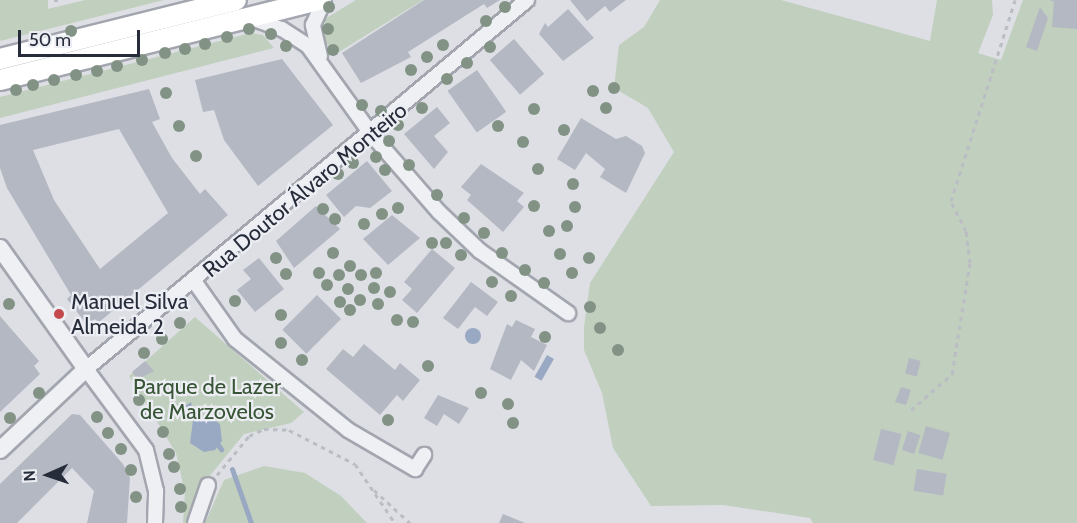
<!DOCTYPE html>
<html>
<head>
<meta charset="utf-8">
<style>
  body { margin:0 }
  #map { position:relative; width:1077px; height:523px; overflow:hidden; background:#dddfe5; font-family:Cabin,sans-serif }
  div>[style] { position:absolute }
  .green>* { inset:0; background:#c1cfbe }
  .water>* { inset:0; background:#9aa9c3; transform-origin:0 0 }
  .round { border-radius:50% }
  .stream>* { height:5px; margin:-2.5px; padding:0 2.5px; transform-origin:2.5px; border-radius:2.5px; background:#9aa9c3 }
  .building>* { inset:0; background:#b4b8c2; transform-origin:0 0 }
  .path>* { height:3px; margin-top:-1.5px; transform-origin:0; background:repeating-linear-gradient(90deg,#bbbdc4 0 4.5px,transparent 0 9px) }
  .roads { filter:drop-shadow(2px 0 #a3a6af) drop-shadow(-2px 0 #a3a6af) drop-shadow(0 2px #a3a6af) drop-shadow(0 -2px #a3a6af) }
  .minor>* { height:14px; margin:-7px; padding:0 7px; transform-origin:7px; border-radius:7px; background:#eff0f4 }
  .tertiary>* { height:16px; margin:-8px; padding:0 8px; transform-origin:8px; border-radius:8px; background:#eff0f4 }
  .primary>* { height:20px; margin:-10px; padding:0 10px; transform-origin:10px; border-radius:10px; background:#fff }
  .trees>* { width:12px; height:12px; margin:-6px; border-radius:50%; background:#829385 }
  .dots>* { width:16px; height:16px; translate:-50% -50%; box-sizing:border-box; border:3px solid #eceef3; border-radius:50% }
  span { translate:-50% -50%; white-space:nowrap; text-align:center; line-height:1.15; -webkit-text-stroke:4.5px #eceef3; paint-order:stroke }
  .street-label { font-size:22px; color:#272c3b }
  .poi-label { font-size:22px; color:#272c3b }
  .left { translate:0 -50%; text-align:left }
  .park-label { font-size:22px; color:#385536 }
  .north { position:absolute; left:18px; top:445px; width:60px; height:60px; -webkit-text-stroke:4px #eceef3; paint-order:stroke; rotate:267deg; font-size:16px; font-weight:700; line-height:24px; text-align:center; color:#272c3b }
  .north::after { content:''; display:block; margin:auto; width:21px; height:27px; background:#272c3b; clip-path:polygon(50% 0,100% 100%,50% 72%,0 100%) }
  .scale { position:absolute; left:18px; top:30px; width:122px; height:27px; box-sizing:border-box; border:3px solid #272c3b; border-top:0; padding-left:8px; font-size:18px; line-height:21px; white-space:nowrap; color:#272c3b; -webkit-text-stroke:4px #eceef3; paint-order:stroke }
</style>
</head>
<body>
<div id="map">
  <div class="green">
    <div style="clip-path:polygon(0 0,48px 0,48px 9px,85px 0,164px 0,0 41px)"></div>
    <div style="clip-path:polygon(268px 0,281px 0,0 72px,0 68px)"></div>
    <div style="clip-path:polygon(356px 0,423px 0,334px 55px,325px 41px,325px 19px)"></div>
    <div style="clip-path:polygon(660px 0,781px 0,930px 41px,937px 0,992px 0,993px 15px,978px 53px,1001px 60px,1023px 0,1077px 0,1077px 523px,813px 523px,810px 518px,723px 505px,651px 506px,613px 448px,602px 393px,584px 350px,584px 327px,590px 283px,674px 152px,648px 108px,614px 88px,619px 45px,644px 27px)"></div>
    <div style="clip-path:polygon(251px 33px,263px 35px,274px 48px,0 118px,0 97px)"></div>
    <div style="clip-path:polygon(195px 317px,304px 412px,291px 423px,244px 434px,204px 483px,191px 523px,183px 523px,185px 493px,176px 453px,129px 376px)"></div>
    <div style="clip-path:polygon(264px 466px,305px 473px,341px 496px,367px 523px,205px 523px,224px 480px)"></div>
  </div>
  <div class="water">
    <div class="round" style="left:465px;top:328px;width:16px;height:16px"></div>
    <div style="left:547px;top:355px;width:8px;height:25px;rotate:30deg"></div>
    <div style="clip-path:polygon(191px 402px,195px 418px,210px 417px,220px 424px,222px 441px,215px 450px,204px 452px,190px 443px,193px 420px,179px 410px)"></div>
  </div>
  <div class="stream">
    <div style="left:219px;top:446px;width:4px;rotate:56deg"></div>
    <div style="left:232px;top:469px;width:57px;rotate:70.6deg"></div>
  </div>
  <div class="building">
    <div style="clip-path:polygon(424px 0,500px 0,487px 8px,484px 4px,408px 52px,411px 57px,361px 83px,342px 53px)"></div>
    <div style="clip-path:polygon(570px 0,626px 0,610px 12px,605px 6px,587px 21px)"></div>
    <div style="clip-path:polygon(1050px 0,1077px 0,1077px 29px,1052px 27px,1054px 2px)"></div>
    <div style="clip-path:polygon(1040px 7px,1048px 18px,1037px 51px,1026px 47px)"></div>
    <div style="clip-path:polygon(568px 9px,594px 38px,563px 61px,539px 34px,545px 23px,548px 27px)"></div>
    <div style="left:514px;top:39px;width:46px;height:32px;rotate:49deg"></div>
    <div style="clip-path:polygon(282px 59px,333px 125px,258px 186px,224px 140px,214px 110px,203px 112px,195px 80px)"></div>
    <div style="left:477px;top:70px;width:51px;height:36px;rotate:55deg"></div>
    <div style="clip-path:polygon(evenodd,149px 89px,160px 119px,152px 122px,172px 158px,200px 194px,205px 189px,228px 215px,98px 323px,95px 319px,87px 325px,67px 299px,71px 295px,7px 188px,0 168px,0 125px,149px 89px,119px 129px,168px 213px,100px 269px,54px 200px,33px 150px,119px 129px)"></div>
    <div style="clip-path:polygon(437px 107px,450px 123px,434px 136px,448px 152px,434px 169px,404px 134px)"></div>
    <div style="clip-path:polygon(581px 118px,616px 139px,626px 136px,642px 146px,645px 153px,626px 193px,600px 177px,605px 169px,586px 153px,575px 170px,557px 159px)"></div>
    <div style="clip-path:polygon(367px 161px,392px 191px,370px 208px,356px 206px,344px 217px,326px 195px)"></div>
    <div style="clip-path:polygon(481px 164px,524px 193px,517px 201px,524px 207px,503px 232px,467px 200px,471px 195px,461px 187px)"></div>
    <div style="clip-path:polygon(316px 206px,340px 229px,294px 268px,276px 241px)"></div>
    <div style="clip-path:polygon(392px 215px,420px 238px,388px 265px,363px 239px)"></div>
    <div style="clip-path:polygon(432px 249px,455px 268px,417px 313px,402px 300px,412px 289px,404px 282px)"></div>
    <div style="clip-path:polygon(259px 258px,284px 289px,255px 312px,237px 290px,251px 279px,243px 270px)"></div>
    <div style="clip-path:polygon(471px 282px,498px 302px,487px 316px,475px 307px,458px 329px,443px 318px)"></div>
    <div style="left:317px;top:295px;width:34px;height:49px;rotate:45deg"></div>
    <div style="clip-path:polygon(0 316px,39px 361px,34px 366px,40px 374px,0 412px)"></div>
    <div style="clip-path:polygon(516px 320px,535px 329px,531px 337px,547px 345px,534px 371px,521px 360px,511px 380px,490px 369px,507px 324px,512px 327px)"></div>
    <div style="clip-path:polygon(364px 344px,395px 370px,400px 363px,420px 380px,403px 401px,397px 395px,380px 415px,326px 369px,343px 349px,353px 357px)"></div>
    <div style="left:909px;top:358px;width:12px;height:16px;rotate:14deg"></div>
    <div style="clip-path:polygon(145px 361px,154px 371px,138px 379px,132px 372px)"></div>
    <div style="clip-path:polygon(901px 387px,911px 390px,906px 405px,895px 402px)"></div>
    <div style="clip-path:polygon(438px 395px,469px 408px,459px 424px,444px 414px,437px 426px,424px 418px)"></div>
    <div style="clip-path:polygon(72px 414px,80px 415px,123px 464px,130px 478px,127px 523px,87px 523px,94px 491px,72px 468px,17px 523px,0 523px,0 484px)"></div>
    <div style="left:926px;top:426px;width:25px;height:28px;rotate:16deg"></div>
    <div style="left:881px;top:429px;width:21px;height:32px;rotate:14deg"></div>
    <div style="left:908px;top:431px;width:13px;height:20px;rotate:18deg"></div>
    <div style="left:917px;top:469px;width:30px;height:22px;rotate:9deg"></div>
    <div style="clip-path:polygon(503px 514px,525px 523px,499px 523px)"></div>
  </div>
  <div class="path">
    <div style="left:54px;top:0;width:6px"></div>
    <div style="left:911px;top:410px;width:55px;rotate:-41.3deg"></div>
    <div style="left:952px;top:374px;width:112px;rotate:-80.8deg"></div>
    <div style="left:970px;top:263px;width:32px;rotate:-97deg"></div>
    <div style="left:966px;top:231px;width:34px;rotate:-117deg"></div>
    <div style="left:951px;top:201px;width:211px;rotate:-72.3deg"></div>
    <div style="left:217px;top:475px;width:50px;rotate:-50.6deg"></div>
    <div style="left:249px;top:436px;width:17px;rotate:-25deg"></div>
    <div style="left:264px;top:429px;width:25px;rotate:2deg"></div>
    <div style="left:289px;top:430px;width:74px;rotate:27.3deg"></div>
    <div style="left:355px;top:464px;width:71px;rotate:55.9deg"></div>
    <div style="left:374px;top:490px;width:49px;rotate:42.5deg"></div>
  </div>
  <div class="roads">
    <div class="minor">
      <div style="left:251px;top:18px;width:33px;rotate:20deg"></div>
      <div style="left:282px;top:29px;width:31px;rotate:33deg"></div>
      <div style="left:308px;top:46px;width:110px;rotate:54.3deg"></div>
      <div style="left:372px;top:135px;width:102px;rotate:49deg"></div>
      <div style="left:439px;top:212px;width:57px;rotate:43.6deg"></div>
      <div style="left:480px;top:251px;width:108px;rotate:35.2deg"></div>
      <div style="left:320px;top:56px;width:32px;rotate:-103deg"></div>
      <div style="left:313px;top:25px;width:27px;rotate:-66deg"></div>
      <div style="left:194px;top:281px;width:71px;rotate:54.7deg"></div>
      <div style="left:235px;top:339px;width:145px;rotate:38.8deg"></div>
      <div style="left:348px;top:430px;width:78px;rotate:30.2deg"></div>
      <div style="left:415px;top:469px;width:17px;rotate:-57deg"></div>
      <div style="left:155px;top:523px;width:32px;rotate:-88deg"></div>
      <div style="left:156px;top:491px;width:42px;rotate:-103.7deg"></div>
      <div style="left:146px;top:450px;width:101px;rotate:-126.5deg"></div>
      <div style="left:86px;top:369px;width:575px;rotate:-39.92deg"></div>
      <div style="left:195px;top:523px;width:40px;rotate:-71.1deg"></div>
    </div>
    <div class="tertiary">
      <div style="left:0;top:248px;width:148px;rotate:54.6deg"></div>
      <div style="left:86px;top:369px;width:118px;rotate:136.7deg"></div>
    </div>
    <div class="primary">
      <div style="left:0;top:59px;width:243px;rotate:-14deg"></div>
      <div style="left:0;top:80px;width:328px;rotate:-14.1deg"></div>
    </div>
  </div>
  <div class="trees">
    <div style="left:329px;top:7px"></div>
    <div style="left:505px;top:7px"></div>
    <div style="left:486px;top:21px"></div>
    <div style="left:249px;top:29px"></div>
    <div style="left:328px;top:29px"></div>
    <div style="left:71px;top:31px"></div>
    <div style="left:271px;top:34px"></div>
    <div style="left:227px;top:37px"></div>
    <div style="left:205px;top:44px"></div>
    <div style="left:443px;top:45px"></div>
    <div style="left:286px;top:46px"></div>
    <div style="left:490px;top:47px"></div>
    <div style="left:185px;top:49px"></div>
    <div style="left:333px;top:50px"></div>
    <div style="left:165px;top:53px"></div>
    <div style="left:427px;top:57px"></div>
    <div style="left:142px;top:60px"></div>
    <div style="left:467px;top:63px"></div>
    <div style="left:117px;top:66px"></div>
    <div style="left:411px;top:70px"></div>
    <div style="left:97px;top:71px"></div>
    <div style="left:76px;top:75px"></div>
    <div style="left:447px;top:79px"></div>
    <div style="left:54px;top:80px"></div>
    <div style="left:33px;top:85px"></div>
    <div style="left:614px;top:88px"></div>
    <div style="left:16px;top:90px"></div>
    <div style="left:593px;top:91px"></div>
    <div style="left:166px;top:93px"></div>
    <div style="left:362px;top:105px"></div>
    <div style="left:422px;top:108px"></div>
    <div style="left:606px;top:108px"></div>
    <div style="left:534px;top:109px"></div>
    <div style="left:381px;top:111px"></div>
    <div style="left:398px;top:125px"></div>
    <div style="left:179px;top:126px"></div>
    <div style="left:498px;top:126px"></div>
    <div style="left:564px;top:130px"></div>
    <div style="left:389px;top:141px"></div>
    <div style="left:523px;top:142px"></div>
    <div style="left:196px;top:156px"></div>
    <div style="left:376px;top:157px"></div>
    <div style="left:353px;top:163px"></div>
    <div style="left:409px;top:165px"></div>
    <div style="left:538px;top:169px"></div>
    <div style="left:385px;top:170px"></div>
    <div style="left:338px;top:174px"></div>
    <div style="left:573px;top:184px"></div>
    <div style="left:437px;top:195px"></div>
    <div style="left:534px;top:206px"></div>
    <div style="left:575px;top:207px"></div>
    <div style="left:398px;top:208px"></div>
    <div style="left:323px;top:209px"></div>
    <div style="left:382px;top:214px"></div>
    <div style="left:464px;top:218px"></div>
    <div style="left:335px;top:219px"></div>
    <div style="left:364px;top:224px"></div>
    <div style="left:567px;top:226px"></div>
    <div style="left:549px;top:231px"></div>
    <div style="left:484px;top:233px"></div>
    <div style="left:432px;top:243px"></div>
    <div style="left:446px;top:243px"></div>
    <div style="left:333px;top:253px"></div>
    <div style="left:502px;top:253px"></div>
    <div style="left:560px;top:254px"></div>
    <div style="left:461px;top:255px"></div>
    <div style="left:276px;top:258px"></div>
    <div style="left:589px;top:258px"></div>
    <div style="left:350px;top:266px"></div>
    <div style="left:525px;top:270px"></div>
    <div style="left:319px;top:273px"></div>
    <div style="left:376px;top:273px"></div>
    <div style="left:572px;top:273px"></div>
    <div style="left:286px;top:274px"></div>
    <div style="left:339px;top:275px"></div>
    <div style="left:361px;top:275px"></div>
    <div style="left:492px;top:282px"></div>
    <div style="left:544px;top:283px"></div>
    <div style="left:327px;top:285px"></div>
    <div style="left:374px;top:288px"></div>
    <div style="left:348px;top:289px"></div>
    <div style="left:390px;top:292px"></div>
    <div style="left:511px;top:296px"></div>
    <div style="left:360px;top:300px"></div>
    <div style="left:235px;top:301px"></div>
    <div style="left:340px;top:302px"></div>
    <div style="left:9px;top:304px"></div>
    <div style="left:378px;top:304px"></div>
    <div style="left:590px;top:307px"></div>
    <div style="left:350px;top:310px"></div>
    <div style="left:281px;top:315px"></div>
    <div style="left:397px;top:320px"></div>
    <div style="left:413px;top:322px"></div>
    <div style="left:180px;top:323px"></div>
    <div style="left:600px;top:328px"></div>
    <div style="left:545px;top:337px"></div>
    <div style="left:162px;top:339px"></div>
    <div style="left:281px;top:343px"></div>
    <div style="left:618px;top:350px"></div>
    <div style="left:144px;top:353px"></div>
    <div style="left:302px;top:360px"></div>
    <div style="left:428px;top:366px"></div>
    <div style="left:39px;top:393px"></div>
    <div style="left:481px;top:393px"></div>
    <div style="left:139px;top:400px"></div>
    <div style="left:508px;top:404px"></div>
    <div style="left:151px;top:414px"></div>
    <div style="left:97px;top:417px"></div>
    <div style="left:10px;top:418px"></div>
    <div style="left:388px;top:420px"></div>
    <div style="left:513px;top:423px"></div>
    <div style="left:163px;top:432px"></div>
    <div style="left:108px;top:433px"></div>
    <div style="left:121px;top:449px"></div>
    <div style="left:169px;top:454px"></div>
    <div style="left:174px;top:467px"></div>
    <div style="left:131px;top:470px"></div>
    <div style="left:180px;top:489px"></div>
    <div style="left:136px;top:497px"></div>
    <div style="left:181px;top:507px"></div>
  </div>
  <div class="dots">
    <div style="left:59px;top:314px;background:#c3494d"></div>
  </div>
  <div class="street-label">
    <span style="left:305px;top:190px;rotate:-40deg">Rua Doutor Álvaro Monteiro</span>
  </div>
  <div class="poi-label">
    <span class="left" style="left:71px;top:314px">Manuel Silva<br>Almeida 2</span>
  </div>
  <div class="park-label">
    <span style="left:207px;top:399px">Parque de Lazer<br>de Marzovelos</span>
  </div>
  <div class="north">N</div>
  <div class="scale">50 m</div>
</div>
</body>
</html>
